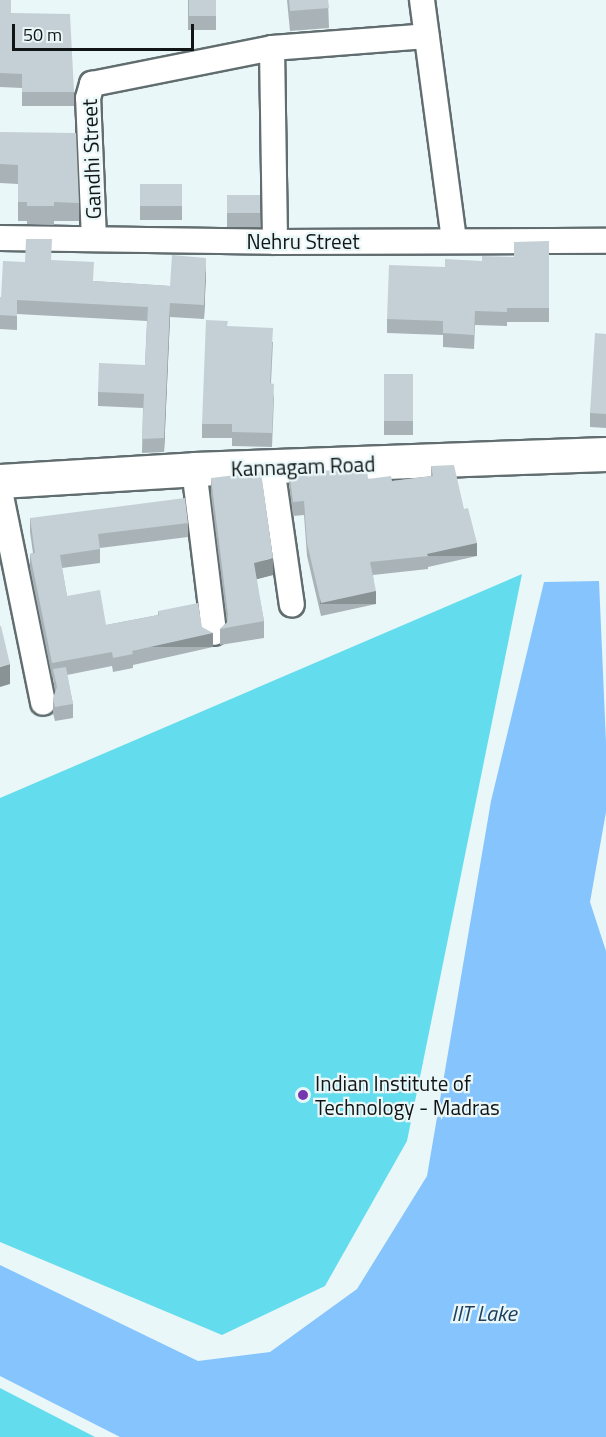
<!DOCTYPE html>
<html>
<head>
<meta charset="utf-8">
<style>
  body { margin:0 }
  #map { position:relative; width:606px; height:1437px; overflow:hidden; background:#eaf7f9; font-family:"Titillium Web",sans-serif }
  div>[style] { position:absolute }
  .green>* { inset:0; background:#63dded }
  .water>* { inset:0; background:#85c4fc }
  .roads { filter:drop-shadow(2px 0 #616d6f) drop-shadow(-2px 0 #616d6f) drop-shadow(0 2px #616d6f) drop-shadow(0 -2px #616d6f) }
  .street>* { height:24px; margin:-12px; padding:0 12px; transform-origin:12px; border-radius:12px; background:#fff }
  .secondary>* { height:33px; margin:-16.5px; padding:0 16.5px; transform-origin:16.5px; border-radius:16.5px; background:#fff }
  .wall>* { inset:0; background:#a9b3b7; transform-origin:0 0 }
  .shaded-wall>* { inset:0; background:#899295; transform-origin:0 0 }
  .building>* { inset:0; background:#c4d0d5; transform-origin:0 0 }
  .dots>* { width:16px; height:16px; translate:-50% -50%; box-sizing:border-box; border:3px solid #eaf7f9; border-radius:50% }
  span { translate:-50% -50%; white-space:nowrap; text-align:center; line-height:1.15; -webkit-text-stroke:4.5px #eaf7f9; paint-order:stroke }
  .street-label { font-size:21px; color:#111516 }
  .poi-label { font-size:21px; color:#111516 }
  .left { translate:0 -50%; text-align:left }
  .water-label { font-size:22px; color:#1e405c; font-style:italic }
  .scale { position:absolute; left:12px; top:24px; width:182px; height:27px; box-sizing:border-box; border:3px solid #111516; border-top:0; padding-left:8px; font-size:18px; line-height:21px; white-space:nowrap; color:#111516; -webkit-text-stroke:4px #eaf7f9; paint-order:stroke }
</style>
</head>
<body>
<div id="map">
  <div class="green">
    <div style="clip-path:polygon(522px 574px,407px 1141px,325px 1286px,222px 1335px,0 1242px,0 798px)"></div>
    <div style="clip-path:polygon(0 1388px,95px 1437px,0 1437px)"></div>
  </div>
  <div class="water">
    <div style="clip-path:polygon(599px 581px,606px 742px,606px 812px,590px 902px,606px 951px,606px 1437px,120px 1437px,0 1376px,0 1265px,198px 1361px,270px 1352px,357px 1289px,427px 1176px,491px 801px,544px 582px)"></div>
  </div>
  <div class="roads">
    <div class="street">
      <div style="left:422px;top:0;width:242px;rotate:82.4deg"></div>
      <div style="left:272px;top:48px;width:194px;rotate:89.1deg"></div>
      <div style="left:0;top:238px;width:275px;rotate:0.8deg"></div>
      <div style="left:275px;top:242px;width:331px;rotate:-0.2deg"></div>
      <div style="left:94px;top:239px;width:141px;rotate:-92.4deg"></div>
      <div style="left:88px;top:98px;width:15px;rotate:-74deg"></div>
      <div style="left:92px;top:84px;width:184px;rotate:-11.3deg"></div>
      <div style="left:272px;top:48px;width:155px;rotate:-4.4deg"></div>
      <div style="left:272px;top:467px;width:139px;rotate:81.8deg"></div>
      <div style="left:194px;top:469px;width:165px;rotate:83deg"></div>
      <div style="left:0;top:491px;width:216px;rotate:78.5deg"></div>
    </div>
    <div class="secondary">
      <div style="left:0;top:481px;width:194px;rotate:-3.5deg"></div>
      <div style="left:194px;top:469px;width:412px;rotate:-2.1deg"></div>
    </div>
  </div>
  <div class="wall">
    <div style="clip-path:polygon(0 0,74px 92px,74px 106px,22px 106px,22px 88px,0 87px)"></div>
    <div style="left:188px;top:0;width:28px;height:30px"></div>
    <div style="clip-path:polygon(287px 0,328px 0,329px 28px,290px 31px)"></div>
    <div style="clip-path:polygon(0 132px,79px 203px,79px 221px,54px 221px,54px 225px,27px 224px,27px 221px,18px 221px,18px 184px,0 183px)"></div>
    <div style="left:140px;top:184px;width:42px;height:36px"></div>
    <div style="left:227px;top:195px;width:33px;height:32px"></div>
    <div style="clip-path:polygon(549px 241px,549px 322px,507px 322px,507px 326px,475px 325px,474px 349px,443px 347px,443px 335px,387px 333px,387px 319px,445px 267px,482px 261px,514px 257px)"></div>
    <div style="clip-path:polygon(25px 262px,93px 281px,170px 286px,206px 272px,204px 319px,170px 317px,164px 452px,142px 453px,143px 408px,98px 406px,98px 392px,145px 365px,147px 321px,17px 314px,17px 330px,0 329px,0 297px,1px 297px)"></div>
    <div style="clip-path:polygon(227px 326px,273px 342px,271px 383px,274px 398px,272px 447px,232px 446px,232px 438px,202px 438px,202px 424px)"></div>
    <div style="clip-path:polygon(606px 334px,606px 428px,590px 427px,590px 413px)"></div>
    <div style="left:384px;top:374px;width:29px;height:61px"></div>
    <div style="clip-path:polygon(431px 466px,464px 509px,477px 556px,428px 567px,428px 569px,373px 575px,376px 604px,321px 616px,307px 556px,304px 515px,293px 516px,289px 484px,289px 471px,392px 481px,431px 476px)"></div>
    <div style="clip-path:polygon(211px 478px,273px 575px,256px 579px,264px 621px,264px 638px,220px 645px,220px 629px,227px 622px,211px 495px)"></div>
    <div style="clip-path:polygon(30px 518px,188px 523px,188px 537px,100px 548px,100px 563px,62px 568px,67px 596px,106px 625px,158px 615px,158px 611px,202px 627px,213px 647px,133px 665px,133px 668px,113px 672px,112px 666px,67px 675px,73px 704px,73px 718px,55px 721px,53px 713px,53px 699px,55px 692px,53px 677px,52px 677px,30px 568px,30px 554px,33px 553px,30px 532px)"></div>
  </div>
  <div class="shaded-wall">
    <div style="clip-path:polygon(206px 258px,206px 272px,204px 319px,204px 305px)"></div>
    <div style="clip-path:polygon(170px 303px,170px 317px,164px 452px,164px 438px)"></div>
    <div style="left:477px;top:543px;width:13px;height:51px;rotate:90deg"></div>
    <div style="clip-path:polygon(273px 558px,273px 575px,254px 580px,254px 563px)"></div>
    <div style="left:376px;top:591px;width:13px;height:56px;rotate:90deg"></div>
    <div style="left:213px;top:633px;width:14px;height:83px;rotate:90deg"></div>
    <div style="clip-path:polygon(10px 664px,10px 684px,0 687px,0 667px)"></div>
  </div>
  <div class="building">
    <div style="clip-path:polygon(0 0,11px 0,11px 13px,70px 14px,74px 92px,22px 92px,22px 74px,0 73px)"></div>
    <div style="left:189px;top:0;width:27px;height:16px"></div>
    <div style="clip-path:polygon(289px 0,328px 0,329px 8px,290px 11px)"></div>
    <div style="clip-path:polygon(0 132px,76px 133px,79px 203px,54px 202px,54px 206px,27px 206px,27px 202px,18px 202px,18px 165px,0 164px)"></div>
    <div style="left:140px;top:184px;width:42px;height:22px"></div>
    <div style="left:227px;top:195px;width:33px;height:18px"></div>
    <div style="clip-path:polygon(26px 239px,52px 239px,51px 260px,94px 262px,93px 281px,170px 286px,172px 255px,206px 258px,204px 305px,170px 303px,164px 438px,142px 439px,144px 394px,98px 392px,99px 363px,145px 365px,148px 307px,17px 300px,17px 316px,0 315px,0 297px,1px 297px,3px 261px,25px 262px)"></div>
    <div style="clip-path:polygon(549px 241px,549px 308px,507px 308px,507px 312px,475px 311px,474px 335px,443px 333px,443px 321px,387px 319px,389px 265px,445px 267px,445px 259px,482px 261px,482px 256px,514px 257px,514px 242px)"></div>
    <div style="clip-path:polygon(206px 320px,228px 321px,227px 326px,273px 328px,270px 383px,274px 384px,272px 433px,232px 432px,232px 424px,202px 424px)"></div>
    <div style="clip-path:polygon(595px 333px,606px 334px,606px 414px,590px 413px)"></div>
    <div style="left:384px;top:374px;width:29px;height:47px"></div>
    <div style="clip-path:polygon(454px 465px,464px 509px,468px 508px,477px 543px,427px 554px,428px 556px,370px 562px,376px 591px,321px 603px,307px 543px,304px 501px,293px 502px,289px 471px,367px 470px,368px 479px,391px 476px,392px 481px,433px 476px,431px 466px)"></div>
    <div style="clip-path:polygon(261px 472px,273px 558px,254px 563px,264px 621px,220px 629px,227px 623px,228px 615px,211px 478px)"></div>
    <div style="clip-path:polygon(185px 498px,188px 523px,98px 534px,100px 549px,60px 555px,67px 596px,100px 590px,106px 625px,159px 615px,158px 611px,198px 603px,202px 627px,213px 633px,132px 651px,133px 654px,113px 658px,112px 652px,52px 663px,30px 554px,35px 553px,30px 518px)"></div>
    <div style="clip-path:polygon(0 626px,1px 626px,10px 664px,0 667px)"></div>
    <div style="clip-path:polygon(66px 667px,73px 704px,55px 707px,53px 699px,57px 687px,53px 669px)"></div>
  </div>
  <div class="dots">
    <div style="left:303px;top:1095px;background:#7437ad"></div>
  </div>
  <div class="street-label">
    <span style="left:91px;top:159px;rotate:-92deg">Gandhi Street</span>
    <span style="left:303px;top:241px">Nehru Street</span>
    <span style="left:303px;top:466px;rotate:-2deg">Kannagam Road</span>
  </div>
  <div class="poi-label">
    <span class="left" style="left:315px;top:1095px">Indian Institute of<br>Technology - Madras</span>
  </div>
  <div class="water-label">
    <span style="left:484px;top:1314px">IIT Lake</span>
  </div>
  <div class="scale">50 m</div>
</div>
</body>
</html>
